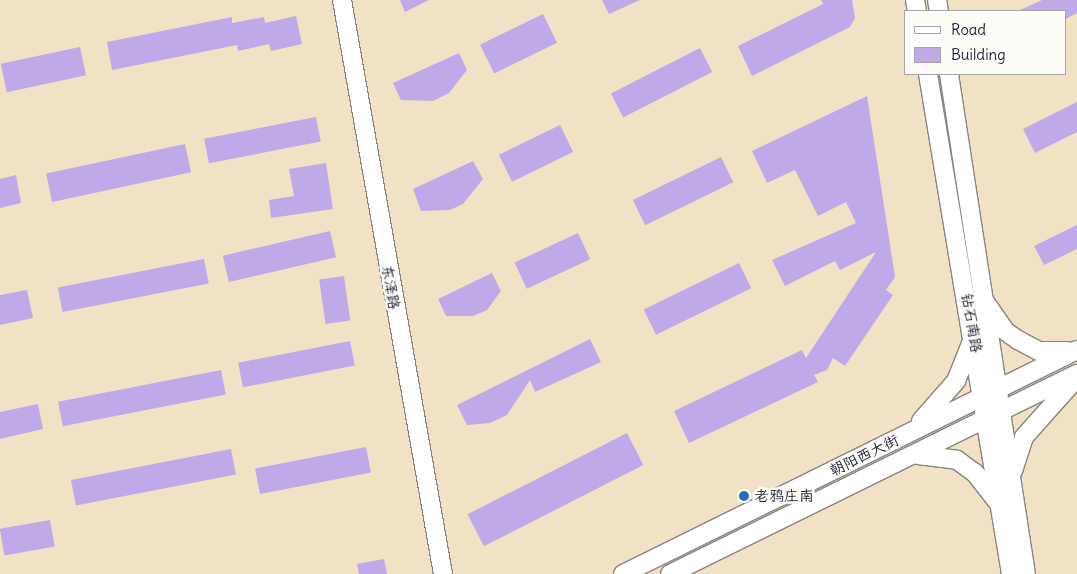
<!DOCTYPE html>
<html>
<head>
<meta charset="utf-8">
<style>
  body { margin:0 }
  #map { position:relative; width:1077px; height:574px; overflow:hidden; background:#f2e2c5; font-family:Delius,"LXGW WenKai TC",sans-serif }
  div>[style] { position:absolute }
  .building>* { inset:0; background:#bfa9e8; transform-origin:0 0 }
  .roads { filter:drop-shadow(1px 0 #8a8280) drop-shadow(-1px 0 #8a8280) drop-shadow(0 1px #8a8280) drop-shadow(0 -1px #8a8280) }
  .major>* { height:18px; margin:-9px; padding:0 9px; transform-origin:9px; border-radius:9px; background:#fff }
  .dots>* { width:14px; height:14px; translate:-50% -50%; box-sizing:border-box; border:2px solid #fdfcf7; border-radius:50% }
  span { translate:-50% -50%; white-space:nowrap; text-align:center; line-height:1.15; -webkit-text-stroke:5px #fdfcf7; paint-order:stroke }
  .street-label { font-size:15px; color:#22223b }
  .poi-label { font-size:15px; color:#22223b }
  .left { translate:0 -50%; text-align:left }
  .legend { position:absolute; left:904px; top:10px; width:162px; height:65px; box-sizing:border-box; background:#fdfcf7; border:1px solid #a5a5ac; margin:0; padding:6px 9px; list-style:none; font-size:15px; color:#22223b }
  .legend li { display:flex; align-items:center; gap:10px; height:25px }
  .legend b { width:25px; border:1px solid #a5a5ac }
</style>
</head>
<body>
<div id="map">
  <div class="building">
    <div style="clip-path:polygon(400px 0,429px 0,405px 12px)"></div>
    <div style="clip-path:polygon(602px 0,640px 0,609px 14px)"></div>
    <div style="clip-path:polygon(821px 0,852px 0,855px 18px,850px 27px,752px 76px,738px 46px,823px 4px)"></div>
    <div style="clip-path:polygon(1042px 0,1077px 0,1077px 13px,1066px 19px,1066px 11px,1018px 11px)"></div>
    <div style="left:543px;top:14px;width:32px;height:70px;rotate:64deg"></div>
    <div style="clip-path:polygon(296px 16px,302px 44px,271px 51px,269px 44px,238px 51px,237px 45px,112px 70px,107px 42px,232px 17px,232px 23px,264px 17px,265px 23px)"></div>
    <div style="left:80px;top:47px;width:29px;height:81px;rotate:78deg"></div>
    <div style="left:700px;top:48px;width:27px;height:100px;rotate:63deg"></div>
    <div style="clip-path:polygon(459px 53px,467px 70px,449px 93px,433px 101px,401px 100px,393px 83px)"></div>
    <div style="clip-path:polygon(867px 96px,895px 277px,886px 290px,893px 295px,845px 366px,833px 358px,827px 370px,814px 375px,818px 382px,689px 443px,674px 411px,802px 350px,806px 358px,876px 252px,840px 270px,835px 261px,785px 286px,772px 260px,856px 223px,846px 202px,818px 216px,795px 170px,767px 183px,752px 151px)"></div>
    <div style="clip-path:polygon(1077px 102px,1077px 132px,1035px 153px,1023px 129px)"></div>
    <div style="left:316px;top:117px;width:25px;height:114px;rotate:79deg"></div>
    <div style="left:560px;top:125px;width:30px;height:68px;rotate:64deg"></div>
    <div style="left:185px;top:144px;width:29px;height:142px;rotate:78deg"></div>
    <div style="left:721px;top:157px;width:28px;height:98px;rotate:64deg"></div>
    <div style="clip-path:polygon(473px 161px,483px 179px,463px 204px,450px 210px,421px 211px,413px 189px)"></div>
    <div style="clip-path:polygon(326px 163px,333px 209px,271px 218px,269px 200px,294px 196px,289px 169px)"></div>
    <div style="clip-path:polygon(16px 175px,21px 203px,0 208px,0 179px)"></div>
    <div style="clip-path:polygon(1077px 225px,1077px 249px,1044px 265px,1034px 246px)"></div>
    <div style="left:330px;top:231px;width:27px;height:110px;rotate:77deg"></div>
    <div style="left:578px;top:233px;width:29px;height:70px;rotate:65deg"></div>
    <div style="left:204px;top:259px;width:25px;height:149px;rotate:79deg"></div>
    <div style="left:739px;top:263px;width:28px;height:106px;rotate:64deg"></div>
    <div style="clip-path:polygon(492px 273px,501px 291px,487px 310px,473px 316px,446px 316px,438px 299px)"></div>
    <div style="left:344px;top:276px;width:45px;height:25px;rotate:82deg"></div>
    <div style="clip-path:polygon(27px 290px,33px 318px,0 325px,0 295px)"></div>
    <div style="clip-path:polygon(590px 339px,601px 362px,535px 392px,530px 380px,507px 415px,490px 423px,467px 425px,457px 405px)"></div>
    <div style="left:350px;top:341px;width:25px;height:114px;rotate:79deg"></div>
    <div style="left:221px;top:370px;width:25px;height:166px;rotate:79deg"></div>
    <div style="clip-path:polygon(38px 404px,43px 429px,0 439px,0 412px)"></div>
    <div style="left:627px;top:433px;width:36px;height:179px;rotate:63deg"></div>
    <div style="left:366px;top:447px;width:26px;height:113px;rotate:79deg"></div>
    <div style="left:231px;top:449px;width:26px;height:163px;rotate:79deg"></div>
    <div style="left:50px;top:520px;width:27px;height:51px;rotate:80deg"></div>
    <div style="clip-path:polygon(384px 559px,387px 574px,359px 574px,357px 564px)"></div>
  </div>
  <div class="roads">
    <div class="major">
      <div style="left:342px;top:0;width:583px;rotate:80.02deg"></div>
      <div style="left:915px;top:0;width:11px;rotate:80deg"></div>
      <div style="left:937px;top:0;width:11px;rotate:80deg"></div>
      <div style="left:928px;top:74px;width:507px;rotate:80.57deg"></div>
      <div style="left:949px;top:74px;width:506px;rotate:81.25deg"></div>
      <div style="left:985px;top:302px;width:35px;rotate:55deg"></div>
      <div style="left:1005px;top:331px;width:16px;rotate:35deg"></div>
      <div style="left:1018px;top:340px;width:24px;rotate:28deg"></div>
      <div style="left:1039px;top:351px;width:29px"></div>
      <div style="left:921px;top:421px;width:53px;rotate:-48.8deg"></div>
      <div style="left:956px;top:381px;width:43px;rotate:-68.2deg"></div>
      <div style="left:918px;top:455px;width:39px;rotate:7deg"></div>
      <div style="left:957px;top:460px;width:22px;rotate:36deg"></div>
      <div style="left:975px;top:473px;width:36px;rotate:52deg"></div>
      <div style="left:1013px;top:471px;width:36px;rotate:-72deg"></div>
      <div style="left:1024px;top:437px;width:71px;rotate:-48.4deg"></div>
      <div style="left:623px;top:574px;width:506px;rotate:-26.26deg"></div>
      <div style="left:670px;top:574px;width:453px;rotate:-26.2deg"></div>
    </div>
  </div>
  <div class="dots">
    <div style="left:744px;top:496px;background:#1f6fb2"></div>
  </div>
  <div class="street-label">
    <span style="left:391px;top:287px;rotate:80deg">东泽路</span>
    <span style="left:972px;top:323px;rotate:80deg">钻石南路</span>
    <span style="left:864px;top:455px;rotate:-26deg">朝阳西大街</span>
  </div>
  <div class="poi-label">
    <span class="left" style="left:754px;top:496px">老鸦庄南</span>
  </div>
  <ul class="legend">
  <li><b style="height:6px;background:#fff"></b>Road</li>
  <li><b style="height:14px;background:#bfa9e8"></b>Building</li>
  </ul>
</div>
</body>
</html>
